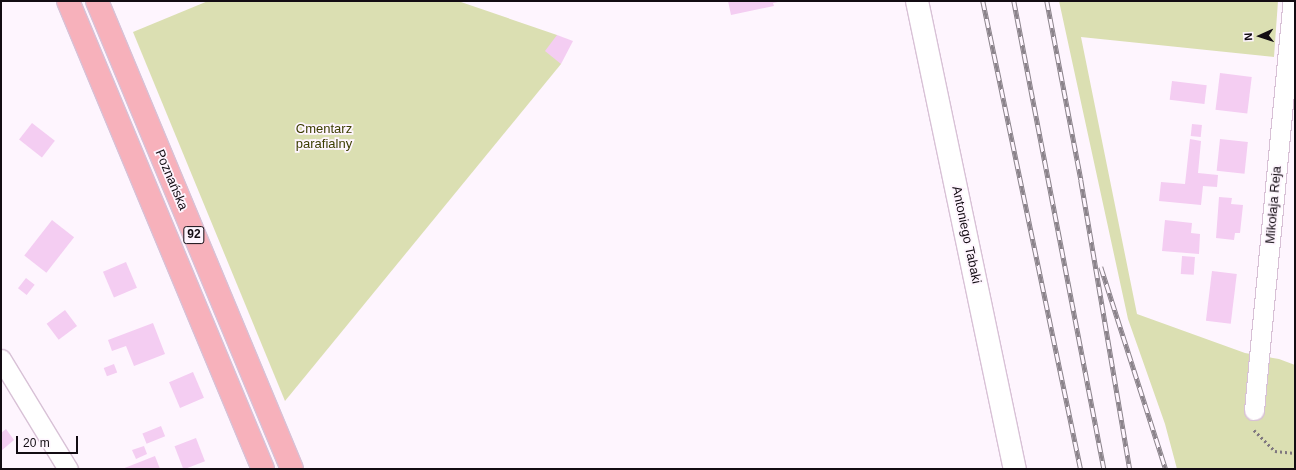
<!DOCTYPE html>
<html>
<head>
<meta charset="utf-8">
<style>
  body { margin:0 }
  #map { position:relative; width:1296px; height:470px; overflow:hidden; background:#fef5fe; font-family:Helvetica,sans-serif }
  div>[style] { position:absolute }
  .green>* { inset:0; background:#dbdfb2 }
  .building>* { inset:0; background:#f4cdf2; transform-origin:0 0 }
  .path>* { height:2.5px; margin-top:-1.25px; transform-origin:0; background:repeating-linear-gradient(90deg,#7f777f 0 2px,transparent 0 5px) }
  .roads { filter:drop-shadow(1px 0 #d8c1d6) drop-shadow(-1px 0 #d8c1d6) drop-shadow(0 1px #d8c1d6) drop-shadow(0 -1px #d8c1d6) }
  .minor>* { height:19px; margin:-9.5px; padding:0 9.5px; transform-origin:9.5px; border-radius:9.5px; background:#fff }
  .tertiary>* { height:22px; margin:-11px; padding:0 11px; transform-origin:11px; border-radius:11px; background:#fff }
  .primary>* { height:22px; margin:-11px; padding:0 11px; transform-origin:11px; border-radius:11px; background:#f7b1bb }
  .rail>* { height:4.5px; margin-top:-2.25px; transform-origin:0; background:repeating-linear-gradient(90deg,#fef5fe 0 9px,#8b838b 0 18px); box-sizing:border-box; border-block:1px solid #8b838b }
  span { translate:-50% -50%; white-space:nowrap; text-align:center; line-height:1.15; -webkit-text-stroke:3.5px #fef5fe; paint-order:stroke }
  .shield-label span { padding:1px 3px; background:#fef5fe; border:1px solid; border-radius:3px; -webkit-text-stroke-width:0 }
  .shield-label { font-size:12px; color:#130c13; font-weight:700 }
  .park-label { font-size:13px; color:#3c3e02 }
  .street-label { font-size:13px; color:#130c13 }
  .frame { position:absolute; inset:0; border:2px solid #130c13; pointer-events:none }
  .north { position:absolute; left:1240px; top:16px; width:40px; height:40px; -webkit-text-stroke:3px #fef5fe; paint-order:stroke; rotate:267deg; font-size:11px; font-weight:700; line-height:16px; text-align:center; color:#130c13 }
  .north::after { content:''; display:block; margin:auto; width:14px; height:18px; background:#130c13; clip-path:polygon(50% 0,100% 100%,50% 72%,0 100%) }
  .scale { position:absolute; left:16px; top:436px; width:62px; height:18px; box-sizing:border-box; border:2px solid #130c13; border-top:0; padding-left:5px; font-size:12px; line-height:14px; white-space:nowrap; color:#130c13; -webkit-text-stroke:3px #fef5fe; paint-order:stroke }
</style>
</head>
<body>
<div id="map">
  <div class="green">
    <div style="clip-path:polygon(208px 1px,458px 1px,557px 35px,561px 64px,285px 401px,133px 32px)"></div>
    <div style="clip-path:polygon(1059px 1px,1278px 1px,1274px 57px,1081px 37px,1137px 314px,1245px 353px,1279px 359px,1295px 365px,1295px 469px,1177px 469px,1165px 424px,1128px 319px)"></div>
  </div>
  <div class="building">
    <div style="clip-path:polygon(728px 1px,777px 1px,778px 2px,773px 3px,774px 6px,731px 15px)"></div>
    <div style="clip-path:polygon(557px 35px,573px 41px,561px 64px,545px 51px)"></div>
    <div style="left:1220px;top:73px;width:32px;height:37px;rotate:7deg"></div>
    <div style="left:1172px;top:81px;width:35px;height:19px;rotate:7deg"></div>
    <div style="left:32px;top:123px;width:29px;height:21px;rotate:38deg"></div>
    <div style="left:1192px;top:124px;width:10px;height:12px;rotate:6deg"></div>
    <div style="clip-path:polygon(1190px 139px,1201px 141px,1198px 173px,1218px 175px,1217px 187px,1203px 186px,1201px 205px,1159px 201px,1161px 182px,1185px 184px)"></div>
    <div style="left:1220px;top:139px;width:28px;height:32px;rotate:6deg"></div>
    <div style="clip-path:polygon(1219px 197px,1232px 198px,1231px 204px,1243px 205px,1240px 233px,1235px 233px,1234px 240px,1216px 238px)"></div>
    <div style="left:52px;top:220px;width:28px;height:45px;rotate:38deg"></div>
    <div style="clip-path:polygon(1165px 220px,1192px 223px,1191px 233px,1200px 234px,1199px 254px,1162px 251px)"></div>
    <div style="left:1182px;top:256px;width:13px;height:18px;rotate:4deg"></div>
    <div style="left:126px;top:262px;width:28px;height:25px;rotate:67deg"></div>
    <div style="left:1212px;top:271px;width:25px;height:50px;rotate:7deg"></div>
    <div style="left:26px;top:278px;width:11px;height:13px;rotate:38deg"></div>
    <div style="left:65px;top:310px;width:20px;height:23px;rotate:53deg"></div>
    <div style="clip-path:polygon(153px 323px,165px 354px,134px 366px,126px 346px,112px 351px,108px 340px)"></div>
    <div style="left:114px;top:364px;width:9px;height:11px;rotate:69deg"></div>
    <div style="left:193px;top:372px;width:28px;height:26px;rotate:67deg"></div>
    <div style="left:161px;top:426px;width:11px;height:20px;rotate:68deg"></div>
    <div style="clip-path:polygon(6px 429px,14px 440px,1px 451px,1px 433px)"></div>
    <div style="left:196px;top:438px;width:25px;height:23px;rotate:69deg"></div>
    <div style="clip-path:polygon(144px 446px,147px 454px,136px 459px,132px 450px)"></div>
    <div style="clip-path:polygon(155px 456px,160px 469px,122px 469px)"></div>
  </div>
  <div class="path">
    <div style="left:1254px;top:430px;width:30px;rotate:45deg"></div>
    <div style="left:1275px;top:451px;width:20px;rotate:6deg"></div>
  </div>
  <div class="roads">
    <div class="minor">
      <div style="left:1px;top:359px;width:129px;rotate:58.7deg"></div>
      <div style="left:1254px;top:410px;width:411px;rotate:-84.6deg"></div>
    </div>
    <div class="tertiary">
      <div style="left:917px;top:1px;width:478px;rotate:78.2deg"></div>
    </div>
    <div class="primary">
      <div style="left:68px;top:1px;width:507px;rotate:67.38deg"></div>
      <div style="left:97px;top:1px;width:507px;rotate:67.38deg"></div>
    </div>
  </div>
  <div class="rail">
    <div style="left:983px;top:1px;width:478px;rotate:78.2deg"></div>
    <div style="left:1014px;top:1px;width:477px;rotate:79.1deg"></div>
    <div style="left:1047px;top:1px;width:182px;rotate:79.2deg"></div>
    <div style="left:1081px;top:180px;width:293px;rotate:80.4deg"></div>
    <div style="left:1101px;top:267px;width:212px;rotate:72.2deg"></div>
  </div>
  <div class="shield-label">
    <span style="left:194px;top:235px">92</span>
  </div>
  <div class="park-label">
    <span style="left:324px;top:137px">Cmentarz<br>parafialny</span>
  </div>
  <div class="street-label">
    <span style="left:171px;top:180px;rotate:67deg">Poznańska</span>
    <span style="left:1274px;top:205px;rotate:-85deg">Mikołaja Reja</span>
    <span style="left:966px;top:235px;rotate:78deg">Antoniego Tabaki</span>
  </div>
  <div class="frame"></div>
  <div class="north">N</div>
  <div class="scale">20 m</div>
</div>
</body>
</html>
